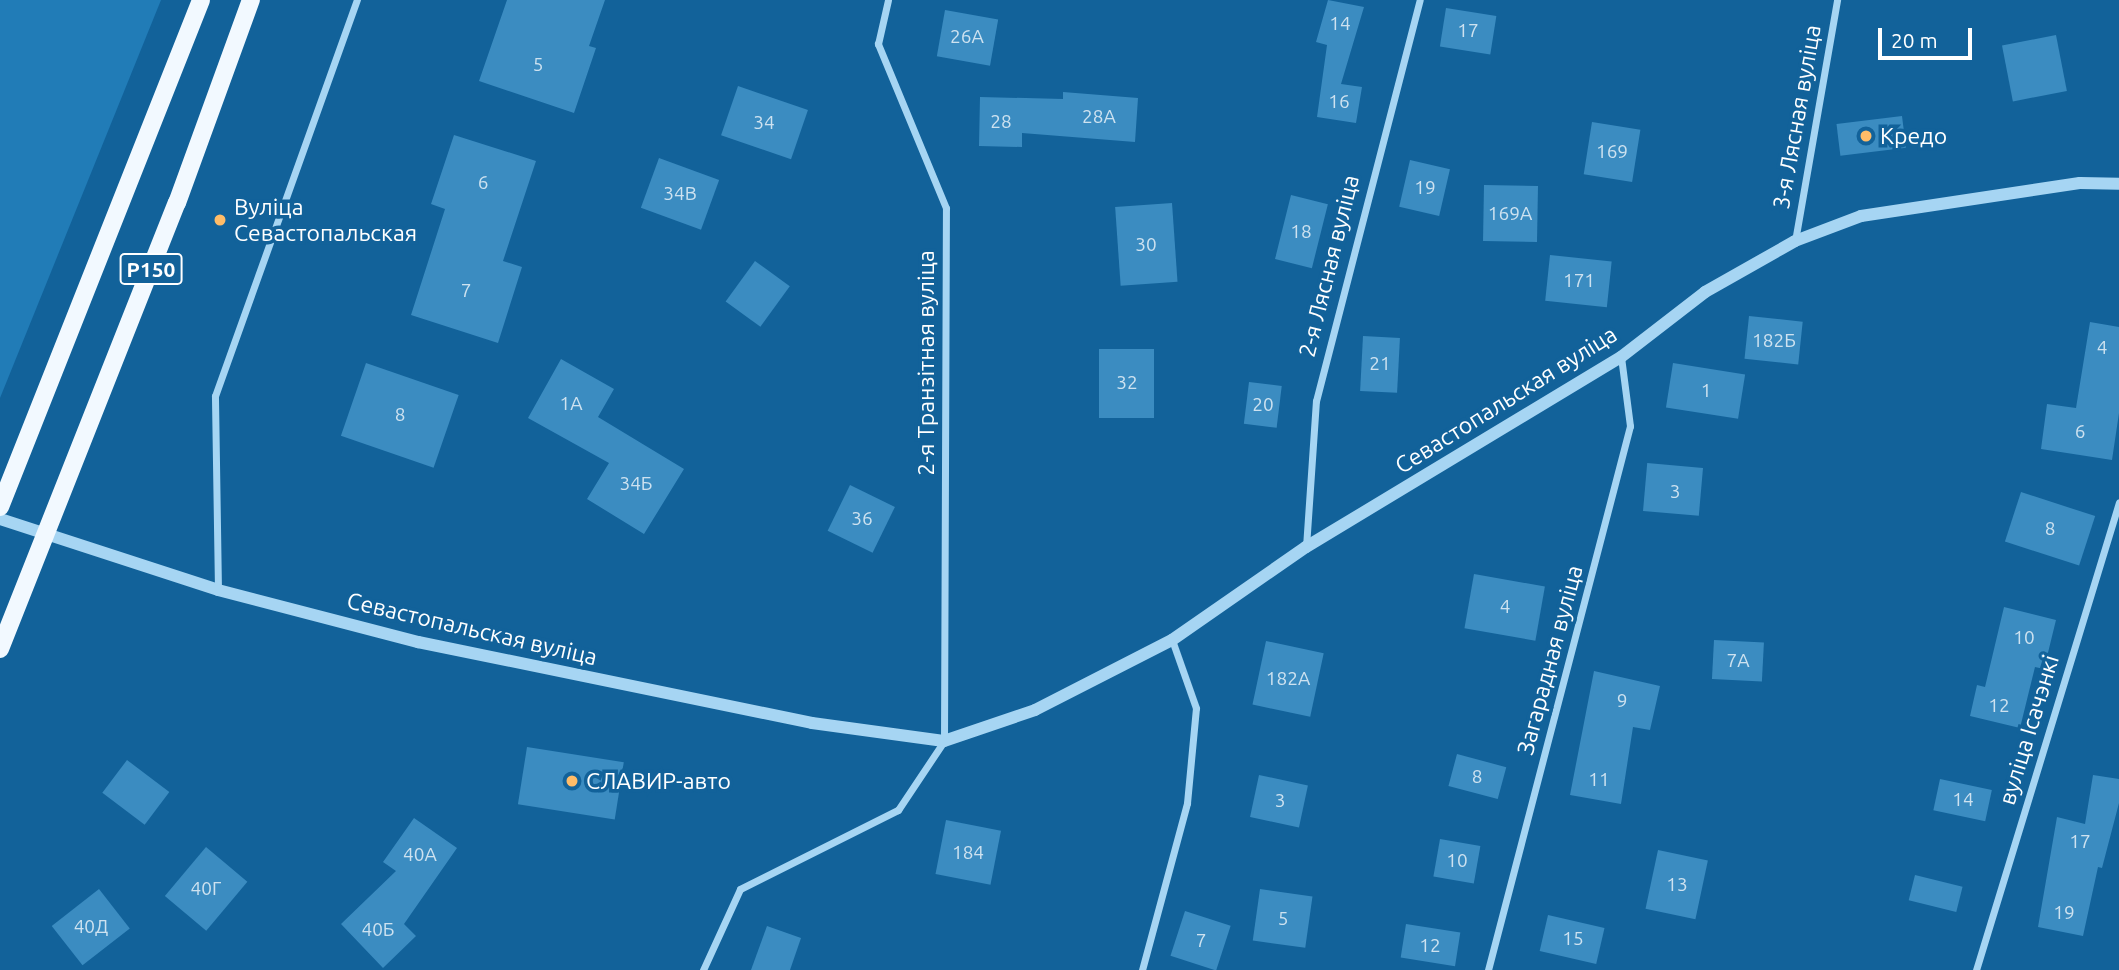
<!DOCTYPE html>
<html>
<head>
<meta charset="utf-8">
<style>
  body { margin:0 }
  #map { position:relative; width:2119px; height:970px; overflow:hidden; background:#12629a; font-family:Ubuntu,sans-serif }
  div>[style] { position:absolute }
  .green>* { inset:0; background:#217cb7 }
  .building>* { inset:0; background:#3b8cc1; transform-origin:0 0 }
  .minor>* { height:7px; margin:-3.5px; padding:0 3.5px; transform-origin:3.5px; border-radius:3.5px; background:#a6d5f3 }
  .tertiary>* { height:12px; margin:-6px; padding:0 6px; transform-origin:6px; border-radius:6px; background:#a6d5f3 }
  .primary>* { height:18px; margin:-9px; padding:0 9px; transform-origin:9px; border-radius:9px; background:#f2f9ff }
  .dots>* { width:19px; height:19px; translate:-50% -50%; box-sizing:border-box; border:4px solid #12629a; border-radius:50% }
  span { translate:-50% -50%; white-space:nowrap; text-align:center; line-height:1.15; -webkit-text-stroke:7px #12629a; paint-order:stroke }
  .number-label { font-size:19px; color:#cee2f0 }
  .number-label span { -webkit-text-stroke-width:0 }
  .shield-label span { padding:2px 5px; background:#12629a; border:2px solid; border-radius:5px; -webkit-text-stroke-width:0 }
  .shield-label { font-size:21px; color:#fff; font-weight:700 }
  .street-label { font-size:23px; color:#fff }
  .poi-label { font-size:23px; color:#fff }
  .left { translate:0 -50%; text-align:left }
  .scale { position:absolute; left:1878px; top:28px; width:94px; height:32px; box-sizing:border-box; border:4px solid #fff; border-top:0; padding-left:9px; font-size:21px; line-height:24px; white-space:nowrap; color:#fff; -webkit-text-stroke:5px #12629a; paint-order:stroke }
</style>
</head>
<body>
<div id="map">
  <div class="green">
    <div style="clip-path:polygon(0 0,161px 0,0 398px)"></div>
  </div>
  <div class="building">
    <div style="clip-path:polygon(507px 0,605px 0,589px 46px,596px 48px,574px 113px,479px 81px)"></div>
    <div style="clip-path:polygon(1328px 0,1364px 7px,1341px 84px,1362px 87px,1356px 123px,1317px 117px,1327px 45px,1316px 42px)"></div>
    <div style="left:1446px;top:8px;width:51px;height:39px;rotate:9deg"></div>
    <div style="left:945px;top:10px;width:54px;height:47px;rotate:10deg"></div>
    <div style="left:2056px;top:35px;width:57px;height:55px;rotate:79deg"></div>
    <div style="left:738px;top:86px;width:74px;height:52px;rotate:19deg"></div>
    <div style="clip-path:polygon(1063px 92px,1138px 98px,1135px 142px,1022px 133px,1022px 147px,979px 146px,980px 97px,1063px 99px)"></div>
    <div style="left:1902px;top:116px;width:32px;height:66px;rotate:83deg"></div>
    <div style="left:1592px;top:122px;width:49px;height:53px;rotate:9deg"></div>
    <div style="clip-path:polygon(454px 135px,536px 161px,503px 261px,522px 267px,498px 343px,411px 315px,445px 209px,431px 204px)"></div>
    <div style="left:659px;top:158px;width:64px;height:53px;rotate:20deg"></div>
    <div style="left:1410px;top:160px;width:41px;height:48px;rotate:13deg"></div>
    <div style="left:1484px;top:185px;width:54px;height:56px;rotate:1deg"></div>
    <div style="left:1291px;top:195px;width:38px;height:66px;rotate:14deg"></div>
    <div style="left:1172px;top:203px;width:79px;height:57px;rotate:86deg"></div>
    <div style="left:1550px;top:255px;width:62px;height:46px;rotate:6deg"></div>
    <div style="left:755px;top:261px;width:43px;height:50px;rotate:36deg"></div>
    <div style="left:1749px;top:316px;width:54px;height:43px;rotate:6deg"></div>
    <div style="clip-path:polygon(2090px 322px,2119px 327px,2119px 413px,2112px 460px,2041px 449px,2047px 404px,2076px 408px)"></div>
    <div style="left:1363px;top:336px;width:37px;height:55px;rotate:3deg"></div>
    <div style="left:1099px;top:349px;width:55px;height:69px"></div>
    <div style="clip-path:polygon(561px 359px,614px 389px,598px 417px,684px 469px,644px 534px,587px 499px,609px 463px,528px 418px)"></div>
    <div style="left:366px;top:363px;width:98px;height:77px;rotate:19deg"></div>
    <div style="left:1673px;top:363px;width:73px;height:45px;rotate:9deg"></div>
    <div style="left:1249px;top:382px;width:33px;height:42px;rotate:7deg"></div>
    <div style="left:1703px;top:468px;width:48px;height:56px;rotate:95deg"></div>
    <div style="left:850px;top:485px;width:50px;height:51px;rotate:26deg"></div>
    <div style="left:2021px;top:492px;width:78px;height:52px;rotate:18deg"></div>
    <div style="left:1474px;top:574px;width:72px;height:55px;rotate:10deg"></div>
    <div style="clip-path:polygon(2004px 607px,2056px 620px,2044px 669px,2035px 667px,2020px 728px,1970px 716px,1977px 685px,1985px 687px)"></div>
    <div style="left:1714px;top:640px;width:50px;height:39px;rotate:3deg"></div>
    <div style="left:1266px;top:641px;width:59px;height:65px;rotate:12deg"></div>
    <div style="clip-path:polygon(1594px 671px,1660px 686px,1650px 730px,1633px 727px,1621px 804px,1570px 795px)"></div>
    <div style="left:527px;top:747px;width:98px;height:58px;rotate:9deg"></div>
    <div style="left:1457px;top:754px;width:51px;height:33px;rotate:15deg"></div>
    <div style="left:127px;top:760px;width:53px;height:41px;rotate:37deg"></div>
    <div style="left:1259px;top:775px;width:50px;height:43px;rotate:12deg"></div>
    <div style="clip-path:polygon(2093px 775px,2119px 779px,2119px 803px,2102px 868px,2098px 867px,2083px 936px,2038px 927px,2057px 817px,2085px 824px)"></div>
    <div style="left:1940px;top:779px;width:53px;height:32px;rotate:12deg"></div>
    <div style="clip-path:polygon(414px 818px,457px 848px,404px 924px,416px 936px,383px 968px,341px 924px,396px 871px,383px 862px)"></div>
    <div style="left:946px;top:820px;width:56px;height:55px;rotate:11deg"></div>
    <div style="left:1440px;top:839px;width:41px;height:38px;rotate:10deg"></div>
    <div style="left:206px;top:847px;width:54px;height:64px;rotate:40deg"></div>
    <div style="left:1658px;top:850px;width:51px;height:60px;rotate:12deg"></div>
    <div style="left:1915px;top:875px;width:49px;height:26px;rotate:14deg"></div>
    <div style="left:99px;top:889px;width:50px;height:60px;rotate:52deg"></div>
    <div style="left:1260px;top:889px;width:53px;height:52px;rotate:8deg"></div>
    <div style="left:1185px;top:911px;width:48px;height:47px;rotate:18deg"></div>
    <div style="left:1548px;top:915px;width:58px;height:37px;rotate:13deg"></div>
    <div style="left:1406px;top:924px;width:55px;height:34px;rotate:9deg"></div>
    <div style="clip-path:polygon(767px 926px,801px 938px,790px 970px,751px 970px)"></div>
  </div>
  <div class="minor">
    <div style="left:1795px;top:241px;width:245px;rotate:-80.1deg"></div>
    <div style="left:1306px;top:547px;width:146px;rotate:-86.1deg"></div>
    <div style="left:1316px;top:401px;width:414px;rotate:-75.5deg"></div>
    <div style="left:218px;top:590px;width:194px;rotate:-90.9deg"></div>
    <div style="left:215px;top:396px;width:421px;rotate:-70.3deg"></div>
    <div style="left:703px;top:970px;width:89px;rotate:-65.4deg"></div>
    <div style="left:740px;top:889px;width:177px;rotate:-26.6deg"></div>
    <div style="left:898px;top:810px;width:83px;rotate:-56.3deg"></div>
    <div style="left:944px;top:741px;width:533px;rotate:-89.79deg"></div>
    <div style="left:946px;top:208px;width:178px;rotate:-112.5deg"></div>
    <div style="left:878px;top:44px;width:45px;rotate:-77.2deg"></div>
    <div style="left:1142px;top:970px;width:173px;rotate:-74.9deg"></div>
    <div style="left:1187px;top:803px;width:95px;rotate:-84.6deg"></div>
    <div style="left:1196px;top:708px;width:72px;rotate:-109.4deg"></div>
    <div style="left:1488px;top:970px;width:562px;rotate:-75.37deg"></div>
    <div style="left:1630px;top:426px;width:70px;rotate:-97.4deg"></div>
    <div style="left:1976px;top:970px;width:489px;rotate:-73deg"></div>
  </div>
  <div class="tertiary">
    <div style="left:0;top:519px;width:229px;rotate:18deg"></div>
    <div style="left:218px;top:590px;width:207px;rotate:14.6deg"></div>
    <div style="left:418px;top:642px;width:402px;rotate:11.6deg"></div>
    <div style="left:812px;top:723px;width:133px;rotate:7.8deg"></div>
    <div style="left:944px;top:741px;width:96px;rotate:-18.8deg"></div>
    <div style="left:1035px;top:710px;width:154px;rotate:-27.1deg"></div>
    <div style="left:1172px;top:640px;width:163px;rotate:-34.8deg"></div>
    <div style="left:1306px;top:547px;width:368px;rotate:-31.1deg"></div>
    <div style="left:1621px;top:357px;width:106px;rotate:-37.7deg"></div>
    <div style="left:1705px;top:292px;width:103px;rotate:-29.5deg"></div>
    <div style="left:1795px;top:241px;width:71px;rotate:-20.7deg"></div>
    <div style="left:1861px;top:216px;width:221px;rotate:-8.6deg"></div>
    <div style="left:2080px;top:183px;width:39px;rotate:1deg"></div>
  </div>
  <div class="primary">
    <div style="left:0;top:507px;width:545px;rotate:-68.37deg"></div>
    <div style="left:0;top:649px;width:480px;rotate:-68.4deg"></div>
    <div style="left:177px;top:203px;width:216px;rotate:-70deg"></div>
  </div>
  <div class="dots">
    <div style="left:1866px;top:136px;background:#ffbc68"></div>
    <div style="left:220px;top:220px;background:#ffbc68"></div>
    <div style="left:572px;top:781px;background:#ffbc68"></div>
  </div>
  <div class="number-label">
    <span style="left:1340px;top:24px">14</span>
    <span style="left:1468px;top:31px">17</span>
    <span style="left:967px;top:37px">26А</span>
    <span style="left:538px;top:65px">5</span>
    <span style="left:1339px;top:102px">16</span>
    <span style="left:1099px;top:117px">28А</span>
    <span style="left:1001px;top:122px">28</span>
    <span style="left:764px;top:123px">34</span>
    <span style="left:1612px;top:152px">169</span>
    <span style="left:483px;top:183px">6</span>
    <span style="left:1425px;top:188px">19</span>
    <span style="left:680px;top:194px">34В</span>
    <span style="left:1510px;top:214px">169А</span>
    <span style="left:1301px;top:232px">18</span>
    <span style="left:1146px;top:245px">30</span>
    <span style="left:1579px;top:281px">171</span>
    <span style="left:466px;top:291px">7</span>
    <span style="left:1774px;top:341px">182Б</span>
    <span style="left:2102px;top:348px">4</span>
    <span style="left:1380px;top:364px">21</span>
    <span style="left:1127px;top:383px">32</span>
    <span style="left:1706px;top:391px">1</span>
    <span style="left:571px;top:404px">1А</span>
    <span style="left:1263px;top:405px">20</span>
    <span style="left:400px;top:415px">8</span>
    <span style="left:2080px;top:432px">6</span>
    <span style="left:636px;top:484px">34Б</span>
    <span style="left:1675px;top:492px">3</span>
    <span style="left:862px;top:519px">36</span>
    <span style="left:2050px;top:529px">8</span>
    <span style="left:1505px;top:607px">4</span>
    <span style="left:2024px;top:638px">10</span>
    <span style="left:1738px;top:661px">7А</span>
    <span style="left:1288px;top:679px">182А</span>
    <span style="left:1622px;top:701px">9</span>
    <span style="left:1999px;top:706px">12</span>
    <span style="left:1477px;top:777px">8</span>
    <span style="left:1599px;top:780px">11</span>
    <span style="left:1963px;top:800px">14</span>
    <span style="left:1280px;top:801px">3</span>
    <span style="left:2080px;top:842px">17</span>
    <span style="left:968px;top:853px">184</span>
    <span style="left:420px;top:855px">40А</span>
    <span style="left:1457px;top:861px">10</span>
    <span style="left:1677px;top:885px">13</span>
    <span style="left:206px;top:889px">40Г</span>
    <span style="left:2064px;top:913px">19</span>
    <span style="left:1283px;top:919px">5</span>
    <span style="left:91px;top:927px">40Д</span>
    <span style="left:378px;top:930px">40Б</span>
    <span style="left:1573px;top:939px">15</span>
    <span style="left:1201px;top:941px">7</span>
    <span style="left:1430px;top:946px">12</span>
  </div>
  <div class="shield-label">
    <span style="left:151px;top:269px">Р150</span>
  </div>
  <div class="street-label">
    <span style="left:1797px;top:117px;rotate:-80deg">3-я Лясная вуліца</span>
    <span style="left:1329px;top:266px;rotate:-76deg">2-я Лясная вуліца</span>
    <span style="left:926px;top:363px;rotate:-90deg">2-я Транзітная вуліца</span>
    <span style="left:1506px;top:400px;rotate:-32deg">Севастопальская вуліца</span>
    <span style="left:472px;top:629px;rotate:13deg">Севастопальская вуліца</span>
    <span style="left:1550px;top:660px;rotate:-75deg">Загарадная вуліца</span>
    <span style="left:2029px;top:730px;rotate:-73deg">вуліца Ісачэнкі</span>
  </div>
  <div class="poi-label">
    <span class="left" style="left:1880px;top:136px">Кредо</span>
    <span class="left" style="left:234px;top:220px">Вуліца<br>Севастопальская</span>
    <span class="left" style="left:586px;top:781px">СЛАВИР-авто</span>
  </div>
  <div class="scale">20 m</div>
</div>
</body>
</html>
